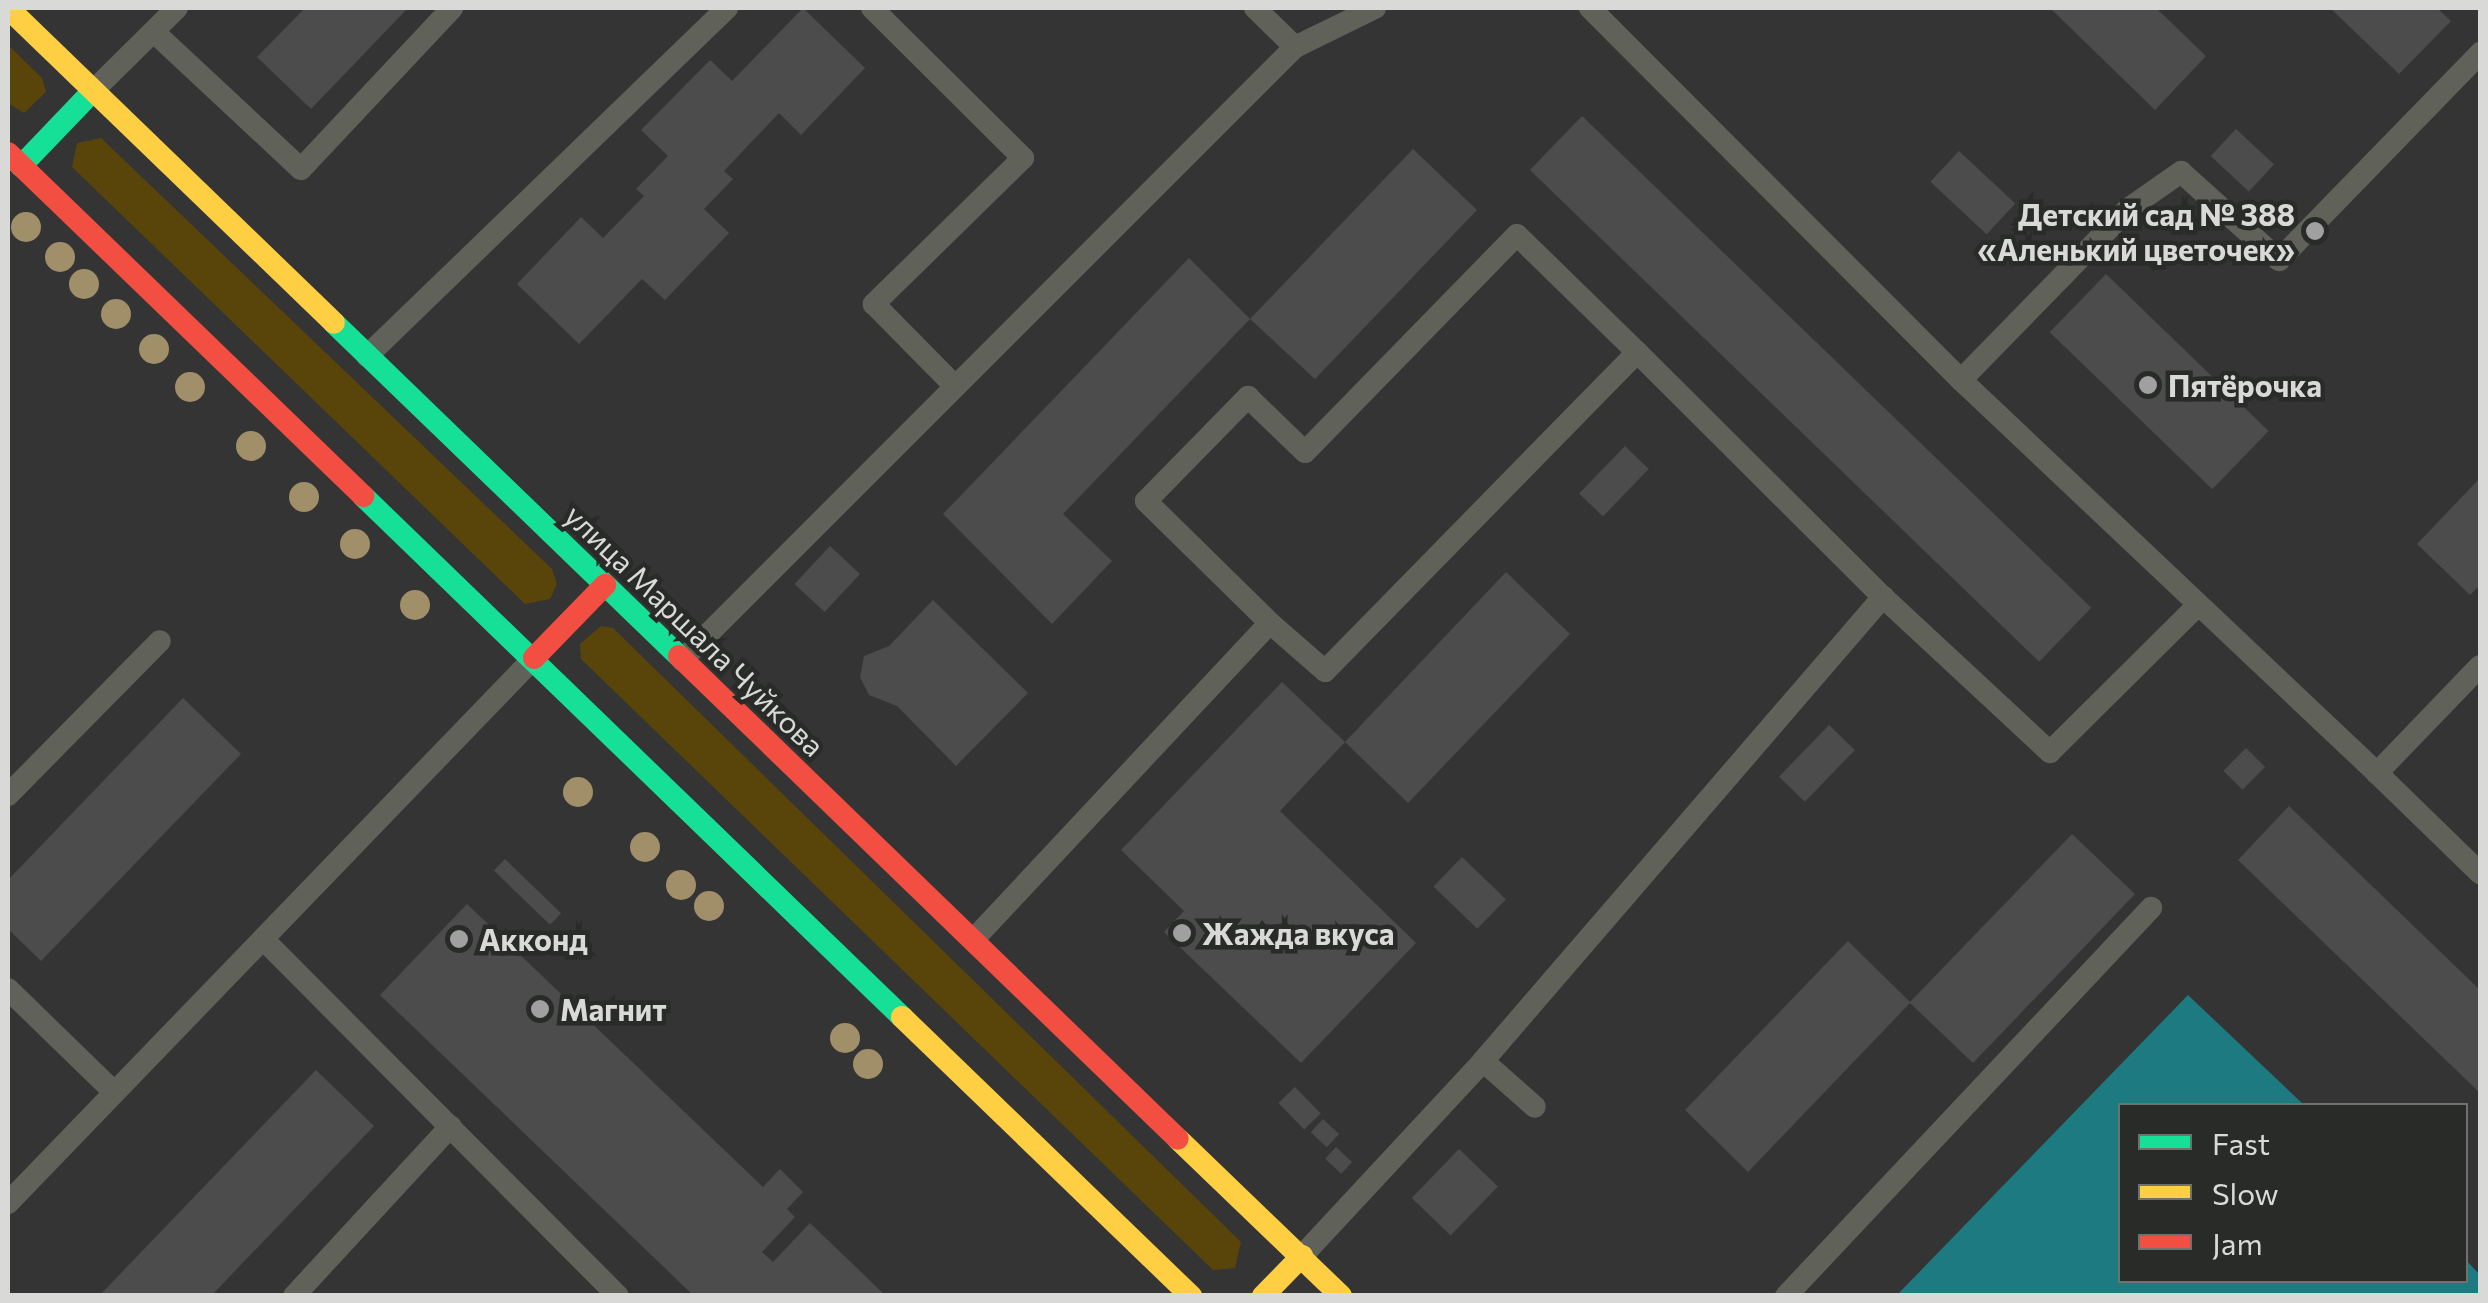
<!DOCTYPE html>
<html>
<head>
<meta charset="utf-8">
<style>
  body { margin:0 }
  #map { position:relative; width:2488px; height:1303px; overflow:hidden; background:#343434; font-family:Commissioner,sans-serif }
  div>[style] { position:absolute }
  .green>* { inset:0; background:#59440a }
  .water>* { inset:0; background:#1d7a81 }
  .building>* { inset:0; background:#4b4c4b; transform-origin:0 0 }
  .lane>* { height:22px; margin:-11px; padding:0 11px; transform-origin:11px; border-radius:11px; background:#60625a }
  .fast>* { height:22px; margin:-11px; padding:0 11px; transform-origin:11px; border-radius:11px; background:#16e098 }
  .slow>* { height:22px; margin:-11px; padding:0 11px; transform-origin:11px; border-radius:11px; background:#ffcf43 }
  .jam>* { height:22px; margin:-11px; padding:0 11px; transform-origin:11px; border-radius:11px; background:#f24e42 }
  .trees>* { width:30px; height:30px; margin:-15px; border-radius:50%; background:#a18f69 }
  .dots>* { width:28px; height:28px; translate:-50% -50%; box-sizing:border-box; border:5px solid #292b29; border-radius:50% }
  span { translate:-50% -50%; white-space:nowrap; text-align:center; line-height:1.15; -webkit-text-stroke:9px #292b29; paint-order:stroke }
  .poi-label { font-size:30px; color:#d9dad8; font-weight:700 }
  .right { translate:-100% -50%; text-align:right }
  .left { translate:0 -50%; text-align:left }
  .street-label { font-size:30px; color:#d9dad8 }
  .frame { position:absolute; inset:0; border:10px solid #d9dad8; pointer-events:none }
  .legend { position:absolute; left:2118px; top:1103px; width:350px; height:180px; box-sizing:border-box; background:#292b29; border:2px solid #6f716f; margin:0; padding:12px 18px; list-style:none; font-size:30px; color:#d9dad8 }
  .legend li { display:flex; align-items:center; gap:20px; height:50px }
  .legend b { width:50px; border:2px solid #6f716f }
</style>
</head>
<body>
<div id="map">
  <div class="green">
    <div style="clip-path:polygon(8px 45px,42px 78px,46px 92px,24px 113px,8px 103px)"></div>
    <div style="clip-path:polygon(101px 138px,552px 569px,557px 584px,550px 599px,525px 604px,72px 167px,77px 143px)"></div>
    <div style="clip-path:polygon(601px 626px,613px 628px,1241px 1242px,1235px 1268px,1213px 1270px,581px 659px,580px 644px)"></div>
  </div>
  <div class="water">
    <div style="clip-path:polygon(2188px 995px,2304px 1105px,2120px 1106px,2120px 1280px,2466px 1280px,2466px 1260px,2480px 1275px,2480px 1295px,1897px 1295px)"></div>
  </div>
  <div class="building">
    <div style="clip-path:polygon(305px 8px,408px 8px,311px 109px,257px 57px)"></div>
    <div style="clip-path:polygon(803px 8px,865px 68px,801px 135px,779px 113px,724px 171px,733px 179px,704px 209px,729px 233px,665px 300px,642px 279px,579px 344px,517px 284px,581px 217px,603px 238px,644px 196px,636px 189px,668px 156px,641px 130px,710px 60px,732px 81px)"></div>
    <div style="clip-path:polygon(2050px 8px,2156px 8px,2206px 56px,2155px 110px)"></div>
    <div style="clip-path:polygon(2330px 8px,2437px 8px,2451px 21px,2399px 74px)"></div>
    <div style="left:1582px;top:116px;width:708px;height:75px;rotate:44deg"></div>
    <div style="left:2236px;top:129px;width:52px;height:37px;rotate:43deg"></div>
    <div style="clip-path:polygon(1413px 149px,1477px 210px,1315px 379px,1250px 319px,1063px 514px,1112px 561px,1052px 624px,943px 514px,1189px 258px,1250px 319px)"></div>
    <div style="left:1959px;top:151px;width:77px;height:42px;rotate:43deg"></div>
    <div style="left:2106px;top:274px;width:226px;height:81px;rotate:44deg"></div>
    <div style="left:1625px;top:446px;width:33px;height:66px;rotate:44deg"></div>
    <div style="clip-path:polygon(2480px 478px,2480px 585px,2470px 595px,2417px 544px)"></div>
    <div style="left:830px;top:546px;width:41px;height:52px;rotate:43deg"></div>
    <div style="clip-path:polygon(1506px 572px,1570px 634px,1408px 803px,1345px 742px,1280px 811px,1416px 943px,1301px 1063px,1164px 932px,1184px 911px,1121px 850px,1282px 682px,1345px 742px)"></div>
    <div style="clip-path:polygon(933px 600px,1028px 693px,956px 766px,897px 706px,869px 695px,860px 677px,864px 656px,889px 646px)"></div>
    <div style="clip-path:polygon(183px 698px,241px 754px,41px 961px,8px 929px,8px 880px)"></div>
    <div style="left:1829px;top:725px;width:36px;height:72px;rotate:44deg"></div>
    <div style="left:2246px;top:748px;width:27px;height:32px;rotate:45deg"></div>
    <div style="clip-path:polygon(2289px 806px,2480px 990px,2480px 1093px,2238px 860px)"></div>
    <div style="clip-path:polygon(2072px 834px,2135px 894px,1973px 1063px,1910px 1003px,1748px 1172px,1685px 1110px,1848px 941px,1910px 1002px)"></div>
    <div style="left:1462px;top:857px;width:61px;height:41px;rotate:44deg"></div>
    <div style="left:505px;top:859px;width:78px;height:16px;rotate:44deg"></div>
    <div style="clip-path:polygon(467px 904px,763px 1187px,780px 1169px,803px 1192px,787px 1209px,795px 1217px,762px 1252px,773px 1262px,810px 1223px,886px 1296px,694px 1296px,380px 995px)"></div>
    <div style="clip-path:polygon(316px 1070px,374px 1126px,211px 1296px,99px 1296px)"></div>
    <div style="left:1295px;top:1087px;width:37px;height:23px;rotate:46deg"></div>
    <div style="left:1323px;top:1119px;width:22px;height:18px;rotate:43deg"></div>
    <div style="left:1336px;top:1147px;width:22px;height:16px;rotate:43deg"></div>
    <div style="left:1459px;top:1149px;width:54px;height:68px;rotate:44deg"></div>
  </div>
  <div class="lane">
    <div style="left:872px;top:8px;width:213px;rotate:44.8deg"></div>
    <div style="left:1023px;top:158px;width:209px;rotate:135.6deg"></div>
    <div style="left:874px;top:304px;width:114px;rotate:45.4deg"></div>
    <div style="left:1255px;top:8px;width:56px;rotate:44.3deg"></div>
    <div style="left:1590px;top:8px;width:525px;rotate:45.08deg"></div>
    <div style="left:1961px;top:380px;width:572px;rotate:43.37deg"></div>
    <div style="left:154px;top:32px;width:201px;rotate:43deg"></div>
    <div style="left:301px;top:169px;width:221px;rotate:-46.8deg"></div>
    <div style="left:93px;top:91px;width:118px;rotate:-44.7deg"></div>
    <div style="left:367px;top:356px;width:501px;rotate:-44.03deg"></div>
    <div style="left:1961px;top:380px;width:239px;rotate:-45.7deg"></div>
    <div style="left:2128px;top:209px;width:65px;rotate:-34.9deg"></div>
    <div style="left:2181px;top:172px;width:132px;rotate:41.9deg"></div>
    <div style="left:2279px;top:260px;width:289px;rotate:-45.8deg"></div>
    <div style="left:1270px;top:623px;width:174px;rotate:-135.5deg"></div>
    <div style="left:1146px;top:501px;width:146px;rotate:-45.6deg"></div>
    <div style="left:1248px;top:397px;width:79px;rotate:44deg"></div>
    <div style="left:1305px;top:452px;width:303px;rotate:-45.7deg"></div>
    <div style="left:1517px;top:235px;width:168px;rotate:44.3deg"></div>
    <div style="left:682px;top:660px;width:867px;rotate:-45deg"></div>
    <div style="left:1295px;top:47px;width:89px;rotate:-26deg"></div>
    <div style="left:2480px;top:666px;width:149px;rotate:133.9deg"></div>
    <div style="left:2377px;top:773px;width:144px;rotate:44.2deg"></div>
    <div style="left:8px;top:795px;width:216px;rotate:-45.4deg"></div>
    <div style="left:263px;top:939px;width:503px;rotate:45.16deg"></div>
    <div style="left:974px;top:939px;width:433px;rotate:-46.9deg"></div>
    <div style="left:1270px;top:623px;width:73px;rotate:41.1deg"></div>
    <div style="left:1325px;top:671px;width:446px;rotate:-45.6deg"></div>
    <div style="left:1637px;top:352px;width:347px;rotate:44.9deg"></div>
    <div style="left:8px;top:989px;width:148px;rotate:44.2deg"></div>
    <div style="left:1483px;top:1061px;width:69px;rotate:41.5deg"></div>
    <div style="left:8px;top:1203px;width:756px;rotate:-46.02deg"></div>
    <div style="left:1302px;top:1256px;width:266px;rotate:-47.1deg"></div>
    <div style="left:1483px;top:1061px;width:613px;rotate:-49.24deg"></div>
    <div style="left:1883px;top:597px;width:228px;rotate:42.9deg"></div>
    <div style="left:2050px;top:752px;width:209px;rotate:-44.8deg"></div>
    <div style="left:294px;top:1296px;width:231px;rotate:-47.3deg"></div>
    <div style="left:1786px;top:1296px;width:533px;rotate:-46.75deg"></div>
  </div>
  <div class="fast">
    <div style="left:21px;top:166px;width:104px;rotate:-46.2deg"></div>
    <div style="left:334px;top:323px;width:479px;rotate:44deg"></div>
    <div style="left:363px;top:496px;width:750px;rotate:44.03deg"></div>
  </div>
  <div class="slow">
    <div style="left:8px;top:8px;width:453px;rotate:44deg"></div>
    <div style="left:902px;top:1017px;width:402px;rotate:44deg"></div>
    <div style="left:1178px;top:1139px;width:226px;rotate:43.9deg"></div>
    <div style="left:1263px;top:1296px;width:56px;rotate:-45.7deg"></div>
  </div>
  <div class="jam">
    <div style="left:8px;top:153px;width:494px;rotate:44deg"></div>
    <div style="left:679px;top:656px;width:694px;rotate:44.07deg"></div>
    <div style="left:534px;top:658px;width:102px;rotate:-45.8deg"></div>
  </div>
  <div class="trees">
    <div style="left:26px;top:227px"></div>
    <div style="left:60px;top:257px"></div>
    <div style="left:84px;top:284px"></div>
    <div style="left:116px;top:314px"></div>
    <div style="left:154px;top:349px"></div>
    <div style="left:190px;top:387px"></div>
    <div style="left:251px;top:446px"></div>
    <div style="left:304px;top:497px"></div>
    <div style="left:355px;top:544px"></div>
    <div style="left:415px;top:605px"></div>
    <div style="left:578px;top:792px"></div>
    <div style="left:645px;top:847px"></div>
    <div style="left:681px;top:885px"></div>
    <div style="left:709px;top:906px"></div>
    <div style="left:845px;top:1038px"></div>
    <div style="left:868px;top:1064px"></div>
  </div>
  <div class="dots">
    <div style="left:2315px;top:231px;background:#9fa09f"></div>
    <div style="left:2148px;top:385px;background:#9fa09f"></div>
    <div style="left:1182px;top:933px;background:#9fa09f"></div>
    <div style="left:459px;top:939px;background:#9fa09f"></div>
    <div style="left:540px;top:1009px;background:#9fa09f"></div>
  </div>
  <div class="poi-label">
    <span class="right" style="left:2295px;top:231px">Детский сад № 388<br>«Аленький цветочек»</span>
    <span class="left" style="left:2168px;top:385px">Пятёрочка</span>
    <span class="left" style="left:1202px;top:933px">Жажда вкуса</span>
    <span class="left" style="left:479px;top:939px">Акконд</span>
    <span class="left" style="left:560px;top:1009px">Магнит</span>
  </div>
  <div class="street-label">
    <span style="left:695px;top:630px;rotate:44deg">улица Маршала Чуйкова</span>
  </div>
  <div class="frame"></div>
  <ul class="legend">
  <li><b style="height:12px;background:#16e098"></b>Fast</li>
  <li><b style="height:12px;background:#ffcf43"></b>Slow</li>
  <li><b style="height:12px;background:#f24e42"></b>Jam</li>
  </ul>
</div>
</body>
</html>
